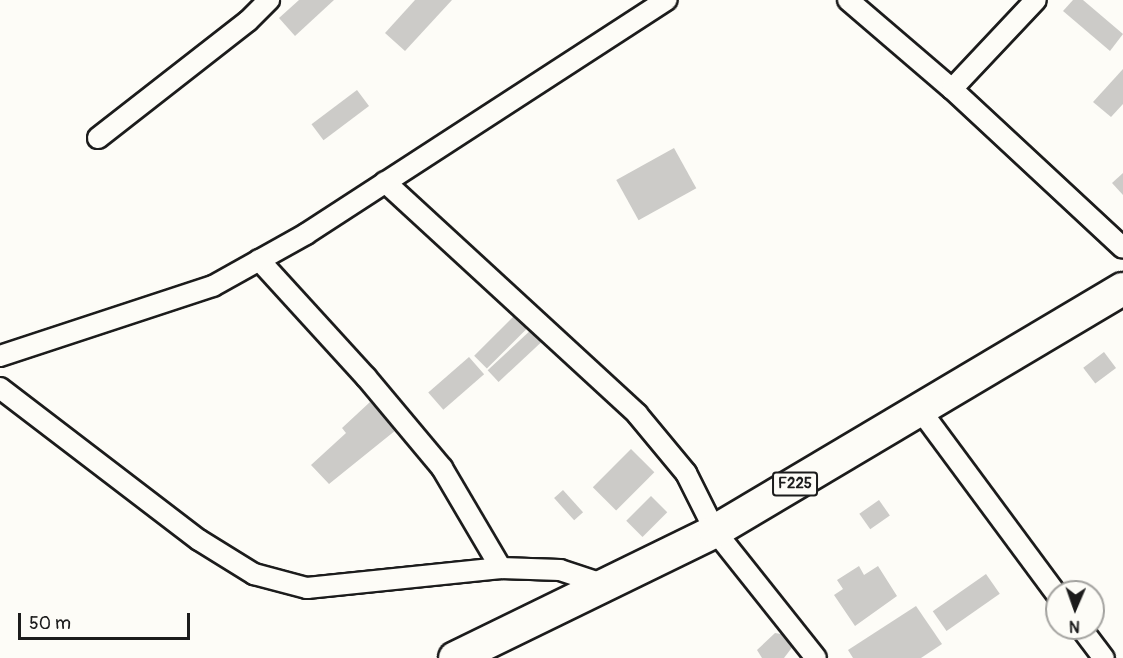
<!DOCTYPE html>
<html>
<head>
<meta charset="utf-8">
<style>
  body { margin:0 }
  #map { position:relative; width:1123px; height:658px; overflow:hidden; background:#fdfcf7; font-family:Pangolin,sans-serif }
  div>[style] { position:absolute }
  .building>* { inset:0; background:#cccbc8; transform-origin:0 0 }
  .roads { filter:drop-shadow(2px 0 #1c1c1c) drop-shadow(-2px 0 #1c1c1c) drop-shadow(0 2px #1c1c1c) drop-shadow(0 -2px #1c1c1c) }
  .street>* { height:20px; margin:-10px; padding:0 10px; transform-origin:10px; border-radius:10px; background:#fdfcf7 }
  .primary>* { height:32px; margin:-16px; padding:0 16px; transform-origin:16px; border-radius:16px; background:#fdfcf7 }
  span { translate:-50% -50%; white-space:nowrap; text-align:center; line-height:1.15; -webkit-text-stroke:4.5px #fdfcf7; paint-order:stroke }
  .shield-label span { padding:2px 4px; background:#fdfcf7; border:2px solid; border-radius:4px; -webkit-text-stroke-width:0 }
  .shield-label { font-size:15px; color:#1c1c1c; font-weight:700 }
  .north { position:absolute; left:1045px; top:580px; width:60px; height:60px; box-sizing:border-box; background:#fdfcf7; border:2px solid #a3a29f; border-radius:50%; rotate:182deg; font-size:16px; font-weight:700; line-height:24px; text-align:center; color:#1c1c1c }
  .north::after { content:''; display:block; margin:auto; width:21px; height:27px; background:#1c1c1c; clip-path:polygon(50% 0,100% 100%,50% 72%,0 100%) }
  .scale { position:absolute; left:18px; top:613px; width:172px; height:27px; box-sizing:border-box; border:3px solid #1c1c1c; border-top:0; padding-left:8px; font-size:18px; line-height:21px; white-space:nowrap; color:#1c1c1c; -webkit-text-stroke:4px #fdfcf7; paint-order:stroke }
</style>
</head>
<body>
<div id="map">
  <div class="building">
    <div style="clip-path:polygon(299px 0,334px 0,295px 36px,279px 18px)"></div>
    <div style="clip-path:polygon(415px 0,452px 0,405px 51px,385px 33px)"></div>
    <div style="clip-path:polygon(1073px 0,1083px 0,1123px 34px,1110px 51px,1063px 11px)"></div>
    <div style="clip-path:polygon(1123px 69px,1123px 104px,1111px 117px,1093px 102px)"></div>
    <div style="left:357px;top:90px;width:20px;height:57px;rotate:53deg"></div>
    <div style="left:674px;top:148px;width:46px;height:66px;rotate:61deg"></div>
    <div style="clip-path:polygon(1123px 173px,1123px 195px,1112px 183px)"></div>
    <div style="left:518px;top:312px;width:18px;height:62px;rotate:45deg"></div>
    <div style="left:533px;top:328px;width:16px;height:62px;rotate:47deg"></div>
    <div style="left:1104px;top:352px;width:20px;height:26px;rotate:53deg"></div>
    <div style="left:469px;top:357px;width:23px;height:54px;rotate:49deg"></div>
    <div style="clip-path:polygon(370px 402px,396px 430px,329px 484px,311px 465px,346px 433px,342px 428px)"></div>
    <div style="left:631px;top:449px;width:33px;height:54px;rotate:45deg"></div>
    <div style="left:563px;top:490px;width:30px;height:12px;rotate:48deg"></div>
    <div style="left:651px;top:496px;width:23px;height:35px;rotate:45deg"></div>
    <div style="left:879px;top:500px;width:19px;height:24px;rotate:55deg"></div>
    <div style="clip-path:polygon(859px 566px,864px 575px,878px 566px,897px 596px,855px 626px,834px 595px,843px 589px,837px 580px)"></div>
    <div style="left:986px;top:574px;width:24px;height:65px;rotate:55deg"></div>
    <div style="clip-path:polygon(916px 606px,942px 644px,921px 658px,853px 658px,848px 650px)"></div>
    <div style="clip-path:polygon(775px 633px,800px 637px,784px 658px,762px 658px,757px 650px)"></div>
  </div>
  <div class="roads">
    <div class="street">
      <div style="left:848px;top:0;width:137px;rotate:40.6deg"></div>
      <div style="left:952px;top:89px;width:233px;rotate:42.9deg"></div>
      <div style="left:952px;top:89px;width:122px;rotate:-46.7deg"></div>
      <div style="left:98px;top:138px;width:190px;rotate:-38deg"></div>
      <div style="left:248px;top:21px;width:30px;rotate:-45deg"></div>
      <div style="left:385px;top:182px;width:343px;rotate:42.6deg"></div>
      <div style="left:637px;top:414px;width:77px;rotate:50.3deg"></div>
      <div style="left:686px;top:473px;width:65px;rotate:63.4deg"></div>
      <div style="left:715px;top:531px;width:162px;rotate:51.5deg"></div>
      <div style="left:259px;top:260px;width:159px;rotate:47.6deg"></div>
      <div style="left:366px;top:377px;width:119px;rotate:50.1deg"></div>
      <div style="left:442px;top:468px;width:116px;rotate:59.5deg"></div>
      <div style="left:0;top:356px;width:224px;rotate:-18.2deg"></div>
      <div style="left:213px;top:286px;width:107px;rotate:-29.2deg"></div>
      <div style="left:306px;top:234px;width:430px;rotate:-33deg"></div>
      <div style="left:0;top:388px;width:250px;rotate:37.4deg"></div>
      <div style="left:199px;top:540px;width:65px;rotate:31.7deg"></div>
      <div style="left:254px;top:574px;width:55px;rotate:14.8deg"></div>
      <div style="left:307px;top:588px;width:195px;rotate:-5.9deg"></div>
      <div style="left:501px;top:568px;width:59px;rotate:1.9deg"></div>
      <div style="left:560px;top:570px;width:47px;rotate:18.4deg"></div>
      <div style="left:921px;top:411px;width:229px;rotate:53.5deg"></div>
      <div style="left:1081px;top:628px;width:38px;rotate:53deg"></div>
    </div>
    <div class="primary">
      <div style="left:455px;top:658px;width:289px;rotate:-26deg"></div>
      <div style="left:715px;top:531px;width:474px;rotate:-30.7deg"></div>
    </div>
  </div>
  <div class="shield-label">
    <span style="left:795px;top:484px">F225</span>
  </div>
  <div class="north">N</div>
  <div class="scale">50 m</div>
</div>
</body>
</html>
